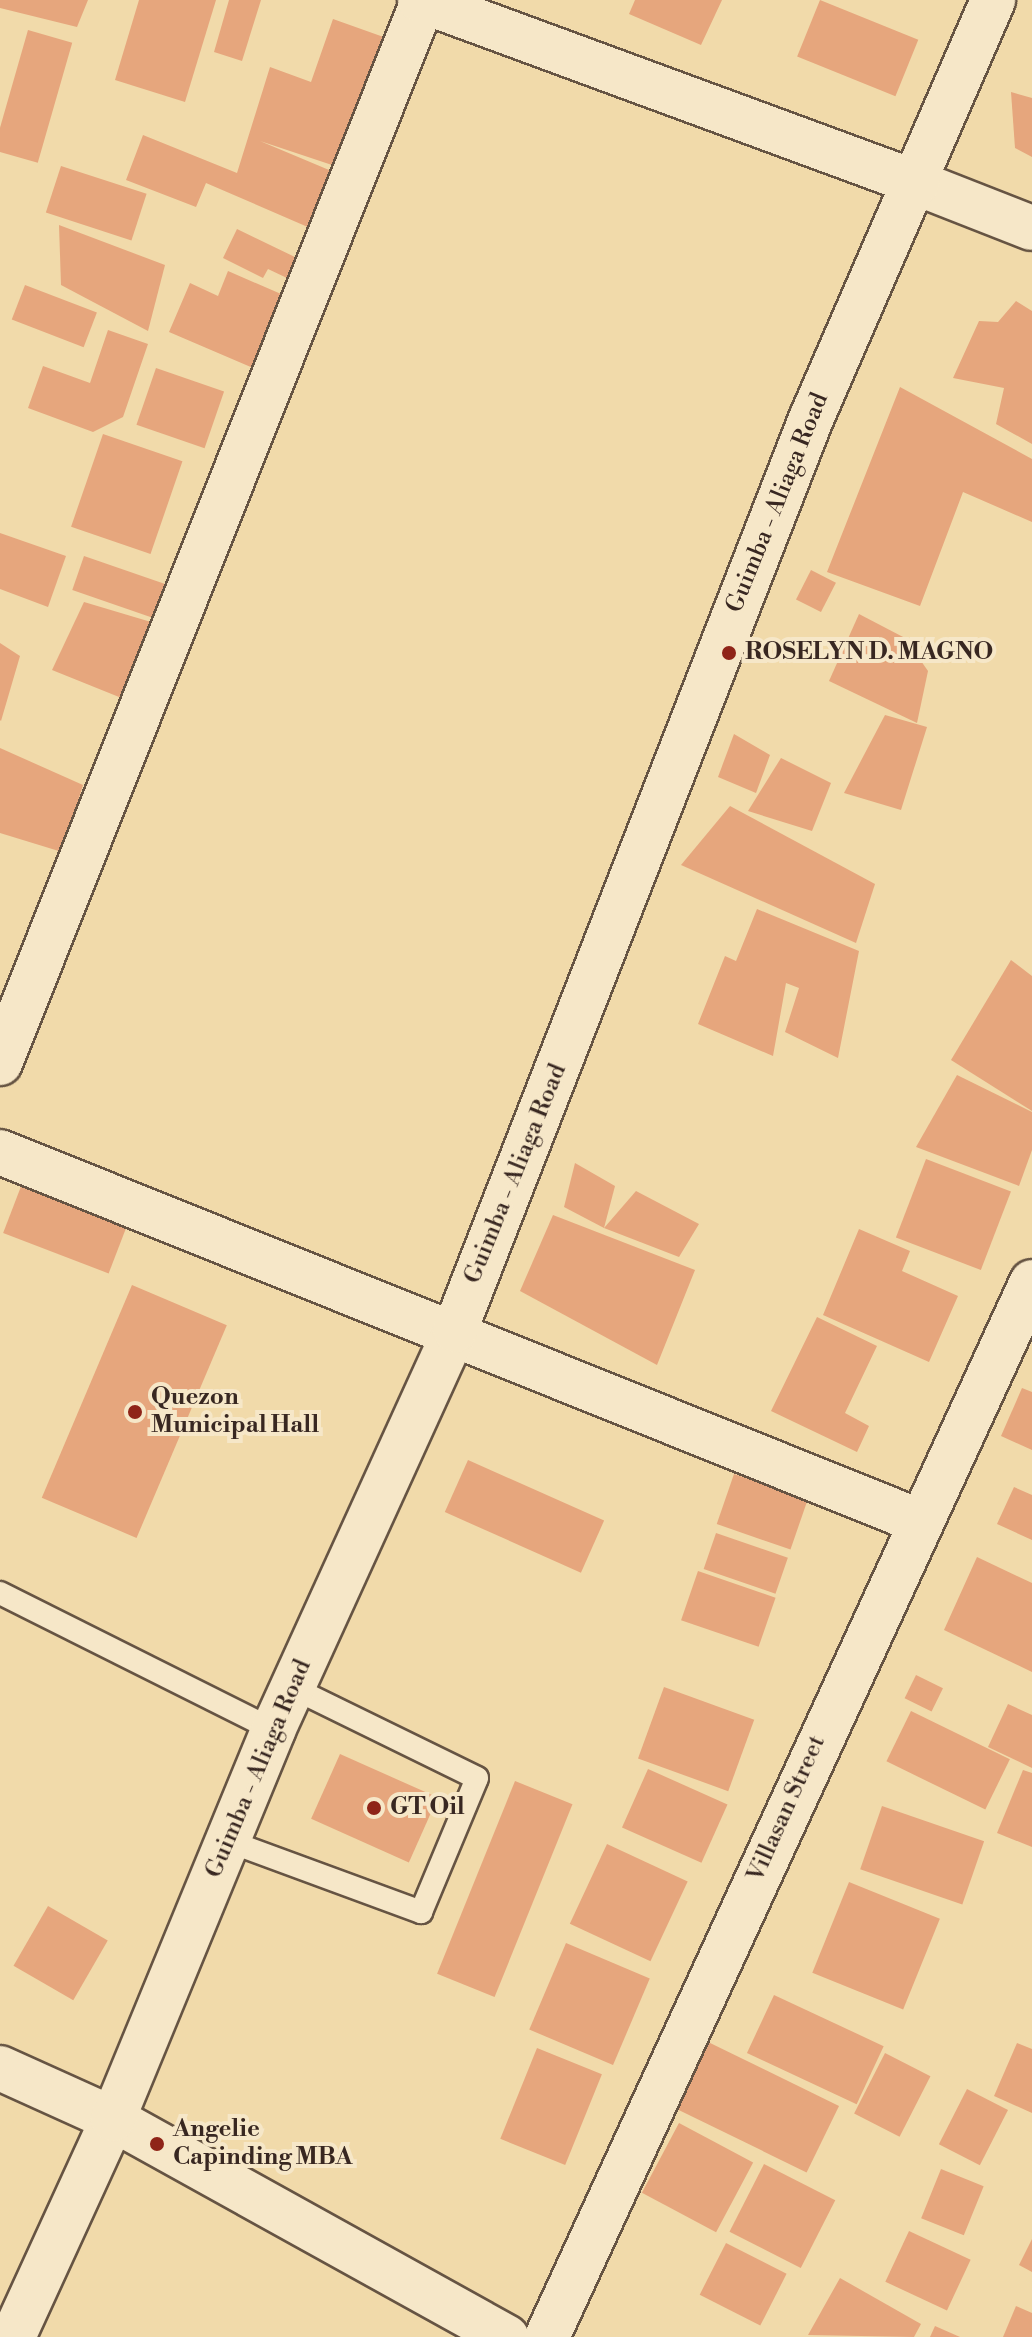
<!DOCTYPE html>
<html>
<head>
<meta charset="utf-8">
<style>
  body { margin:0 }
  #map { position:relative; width:1032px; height:2337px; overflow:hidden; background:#f1daaa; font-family:"Libre Bodoni",serif }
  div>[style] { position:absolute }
  .building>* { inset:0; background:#e6a67d; transform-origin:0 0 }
  .roads { filter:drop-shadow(2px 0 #665443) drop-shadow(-2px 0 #665443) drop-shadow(0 2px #665443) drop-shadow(0 -2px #665443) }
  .lane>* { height:22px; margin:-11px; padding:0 11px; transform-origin:11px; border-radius:11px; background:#f6e7c8 }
  .street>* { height:44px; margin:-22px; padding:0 22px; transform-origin:22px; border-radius:22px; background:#f6e7c8 }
  .secondary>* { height:44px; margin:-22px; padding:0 22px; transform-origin:22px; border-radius:22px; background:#f6e7c8 }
  .dots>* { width:22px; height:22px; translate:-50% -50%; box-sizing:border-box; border:4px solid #f6e7c8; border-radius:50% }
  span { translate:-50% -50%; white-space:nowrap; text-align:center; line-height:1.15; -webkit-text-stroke:8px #f6e7c8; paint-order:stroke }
  .street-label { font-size:24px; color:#382721 }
  .poi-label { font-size:24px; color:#382721; font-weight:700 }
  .left { translate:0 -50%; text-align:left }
</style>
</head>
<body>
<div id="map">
  <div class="building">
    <div style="clip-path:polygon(0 0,88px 0,77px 27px,0 8px)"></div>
    <div style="clip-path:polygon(139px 0,216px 0,185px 102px,115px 80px)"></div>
    <div style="clip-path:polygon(229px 0,261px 0,242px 61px,214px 52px)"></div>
    <div style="clip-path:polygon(635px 0,722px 0,701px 45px,629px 14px)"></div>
    <div style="left:820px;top:0;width:106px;height:61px;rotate:22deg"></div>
    <div style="clip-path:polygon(333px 19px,392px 40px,341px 168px,260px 141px,341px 175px,317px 231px,206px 183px,196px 207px,126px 180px,143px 135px,237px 173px,270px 67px,311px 82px)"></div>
    <div style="left:28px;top:30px;width:46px;height:125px;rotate:16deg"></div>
    <div style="clip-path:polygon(1011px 92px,1032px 98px,1032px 157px,1015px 148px)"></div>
    <div style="left:61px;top:166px;width:90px;height:49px;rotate:18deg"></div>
    <div style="clip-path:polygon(59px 225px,165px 265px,148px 331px,61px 285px)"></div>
    <div style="clip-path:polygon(237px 229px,297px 258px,287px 278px,268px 269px,263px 278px,223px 258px)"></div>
    <div style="clip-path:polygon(228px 271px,288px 297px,258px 370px,169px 332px,190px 283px,218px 296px)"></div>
    <div style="left:25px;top:285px;width:77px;height:37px;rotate:21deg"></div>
    <div style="clip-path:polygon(1016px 301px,1032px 311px,1032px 444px,996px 424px,1004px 388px,953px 378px,979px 321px,998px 322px)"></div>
    <div style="clip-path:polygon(108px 330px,148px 344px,123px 417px,93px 432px,28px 408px,43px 366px,90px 383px)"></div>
    <div style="left:156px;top:368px;width:72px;height:60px;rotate:19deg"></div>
    <div style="clip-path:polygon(900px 387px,1032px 459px,1032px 522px,963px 492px,920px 606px,827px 572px)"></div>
    <div style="left:103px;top:434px;width:84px;height:98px;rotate:19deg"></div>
    <div style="clip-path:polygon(0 533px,66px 556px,48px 607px,0 589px)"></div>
    <div style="left:84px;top:556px;width:88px;height:36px;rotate:19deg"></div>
    <div style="left:811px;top:570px;width:28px;height:33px;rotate:27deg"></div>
    <div style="clip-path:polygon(84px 602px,151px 622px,124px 699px,52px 670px)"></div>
    <div style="clip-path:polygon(859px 614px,905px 638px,928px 671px,917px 723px,829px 681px)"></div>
    <div style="clip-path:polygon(0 643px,20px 656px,1px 721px,0 720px)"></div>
    <div style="clip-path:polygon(885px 715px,927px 727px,901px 810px,844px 793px)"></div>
    <div style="clip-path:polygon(734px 734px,770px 755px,756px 793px,718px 777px)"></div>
    <div style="clip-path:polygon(0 748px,83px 785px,62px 852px,0 833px)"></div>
    <div style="clip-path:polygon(781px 758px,831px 783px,812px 831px,748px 811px)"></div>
    <div style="clip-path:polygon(730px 806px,875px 884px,856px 943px,681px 865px)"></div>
    <div style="clip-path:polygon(757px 909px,859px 951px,838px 1058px,785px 1032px,799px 988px,786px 983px,773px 1056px,698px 1024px,725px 956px,736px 961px)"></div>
    <div style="clip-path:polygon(1011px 960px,1032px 976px,1032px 1111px,951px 1060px)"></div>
    <div style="clip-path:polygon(957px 1075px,1032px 1112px,1032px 1150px,1019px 1186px,916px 1147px)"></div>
    <div style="left:926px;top:1159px;width:91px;height:84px;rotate:21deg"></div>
    <div style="clip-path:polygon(575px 1163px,615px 1186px,604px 1228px,564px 1207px)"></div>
    <div style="left:25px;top:1176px;width:113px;height:61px;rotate:21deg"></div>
    <div style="clip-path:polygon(636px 1191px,699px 1224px,679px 1257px,604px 1228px)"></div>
    <div style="clip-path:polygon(553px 1215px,695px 1270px,657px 1365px,520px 1291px)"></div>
    <div style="clip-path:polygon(859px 1229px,910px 1251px,902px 1271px,958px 1296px,929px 1362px,823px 1315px)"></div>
    <div style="left:132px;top:1285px;width:103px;height:231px;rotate:23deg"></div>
    <div style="clip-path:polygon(817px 1317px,877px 1346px,845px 1413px,869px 1426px,857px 1452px,771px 1411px)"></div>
    <div style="clip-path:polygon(1022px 1388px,1032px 1392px,1032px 1450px,1001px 1436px)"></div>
    <div style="left:468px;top:1460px;width:149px;height:57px;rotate:24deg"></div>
    <div style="left:734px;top:1474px;width:78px;height:53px;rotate:19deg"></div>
    <div style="clip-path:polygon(1014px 1487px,1032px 1495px,1032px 1540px,997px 1524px)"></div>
    <div style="left:716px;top:1533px;width:76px;height:38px;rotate:19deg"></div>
    <div style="clip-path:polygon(977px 1557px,1032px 1583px,1032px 1672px,944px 1630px)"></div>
    <div style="left:698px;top:1571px;width:82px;height:52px;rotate:19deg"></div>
    <div style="left:916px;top:1675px;width:30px;height:26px;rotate:26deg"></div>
    <div style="left:664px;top:1687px;width:96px;height:76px;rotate:20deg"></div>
    <div style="clip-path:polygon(1008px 1704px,1032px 1715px,1032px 1768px,988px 1747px)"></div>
    <div style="left:911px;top:1711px;width:110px;height:56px;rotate:26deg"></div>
    <div style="left:340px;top:1754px;width:107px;height:71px;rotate:24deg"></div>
    <div style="left:648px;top:1769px;width:87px;height:64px;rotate:24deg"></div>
    <div style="clip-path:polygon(1023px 1770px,1032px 1773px,1032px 1847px,997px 1833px)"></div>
    <div style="left:515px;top:1781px;width:62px;height:208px;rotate:22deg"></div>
    <div style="left:882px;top:1806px;width:108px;height:67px;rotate:19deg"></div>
    <div style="left:607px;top:1844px;width:89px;height:88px;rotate:25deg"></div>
    <div style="left:849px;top:1882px;width:98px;height:98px;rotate:22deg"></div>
    <div style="left:48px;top:1906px;width:69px;height:69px;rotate:30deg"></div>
    <div style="left:566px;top:1943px;width:91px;height:94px;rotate:23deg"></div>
    <div style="left:774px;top:1995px;width:121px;height:64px;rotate:25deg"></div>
    <div style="left:706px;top:2041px;width:148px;height:74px;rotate:26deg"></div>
    <div style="clip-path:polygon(1017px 2043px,1032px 2049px,1032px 2113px,994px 2096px)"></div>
    <div style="left:537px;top:2048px;width:70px;height:98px;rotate:22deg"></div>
    <div style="left:885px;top:2053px;width:51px;height:68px;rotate:27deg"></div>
    <div style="left:967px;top:2089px;width:46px;height:62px;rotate:27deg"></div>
    <div style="left:679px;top:2123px;width:84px;height:79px;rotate:28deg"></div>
    <div style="left:764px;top:2164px;width:80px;height:76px;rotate:27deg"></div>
    <div style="left:941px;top:2169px;width:46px;height:53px;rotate:22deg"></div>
    <div style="left:909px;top:2231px;width:68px;height:56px;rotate:25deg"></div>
    <div style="clip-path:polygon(1032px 2239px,1032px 2272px,1019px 2265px)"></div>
    <div style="left:726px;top:2243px;width:68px;height:58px;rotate:27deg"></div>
    <div style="clip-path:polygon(840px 2278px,921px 2324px,914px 2337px,808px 2335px)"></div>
    <div style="clip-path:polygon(1016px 2306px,1032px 2313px,1032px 2337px,1003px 2337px)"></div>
    <div style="clip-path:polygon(935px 2326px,960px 2337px,930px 2337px)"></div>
  </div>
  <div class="roads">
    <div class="lane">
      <div style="left:0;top:1593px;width:305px;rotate:26.6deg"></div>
      <div style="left:228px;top:1841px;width:206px;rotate:20.2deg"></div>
      <div style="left:421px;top:1912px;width:145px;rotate:-67.3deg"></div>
      <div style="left:477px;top:1778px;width:205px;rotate:-153.9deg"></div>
    </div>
    <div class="street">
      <div style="left:917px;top:183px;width:123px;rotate:21.4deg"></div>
      <div style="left:0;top:1063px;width:1143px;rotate:-68.28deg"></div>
      <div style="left:0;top:1152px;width:993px;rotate:21.89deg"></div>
      <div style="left:0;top:2068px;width:124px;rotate:24.3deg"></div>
      <div style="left:113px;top:2119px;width:450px;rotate:29deg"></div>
      <div style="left:547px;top:2337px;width:1161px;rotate:-65.31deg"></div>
    </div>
    <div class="secondary">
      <div style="left:420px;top:0;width:530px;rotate:20.21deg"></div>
      <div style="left:13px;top:2337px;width:240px;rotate:-65.4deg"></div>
      <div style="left:113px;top:2119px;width:421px;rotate:-67.6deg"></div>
      <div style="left:273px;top:1730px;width:439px;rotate:-65.5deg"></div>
      <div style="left:455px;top:1330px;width:978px;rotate:-68.66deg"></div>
      <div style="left:811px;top:419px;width:457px;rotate:-66.5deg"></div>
    </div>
  </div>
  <div class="dots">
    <div style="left:729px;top:653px;background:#8f2418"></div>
    <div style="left:135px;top:1412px;background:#8f2418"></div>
    <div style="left:374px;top:1808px;background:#8f2418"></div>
    <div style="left:157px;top:2144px;background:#8f2418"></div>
  </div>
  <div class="street-label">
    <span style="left:778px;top:503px;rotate:-68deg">Guimba - Aliaga Road</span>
    <span style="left:516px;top:1174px;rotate:-68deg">Guimba - Aliaga Road</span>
    <span style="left:259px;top:1769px;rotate:-67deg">Guimba - Aliaga Road</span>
    <span style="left:787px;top:1809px;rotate:-66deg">Villasan Street</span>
  </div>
  <div class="poi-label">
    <span class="left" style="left:745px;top:653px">ROSELYN D. MAGNO</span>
    <span class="left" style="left:151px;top:1412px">Quezon<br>Municipal Hall</span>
    <span class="left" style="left:390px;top:1808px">GT Oil</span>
    <span class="left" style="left:173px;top:2144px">Angelie<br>Capinding MBA</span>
  </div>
</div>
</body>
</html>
